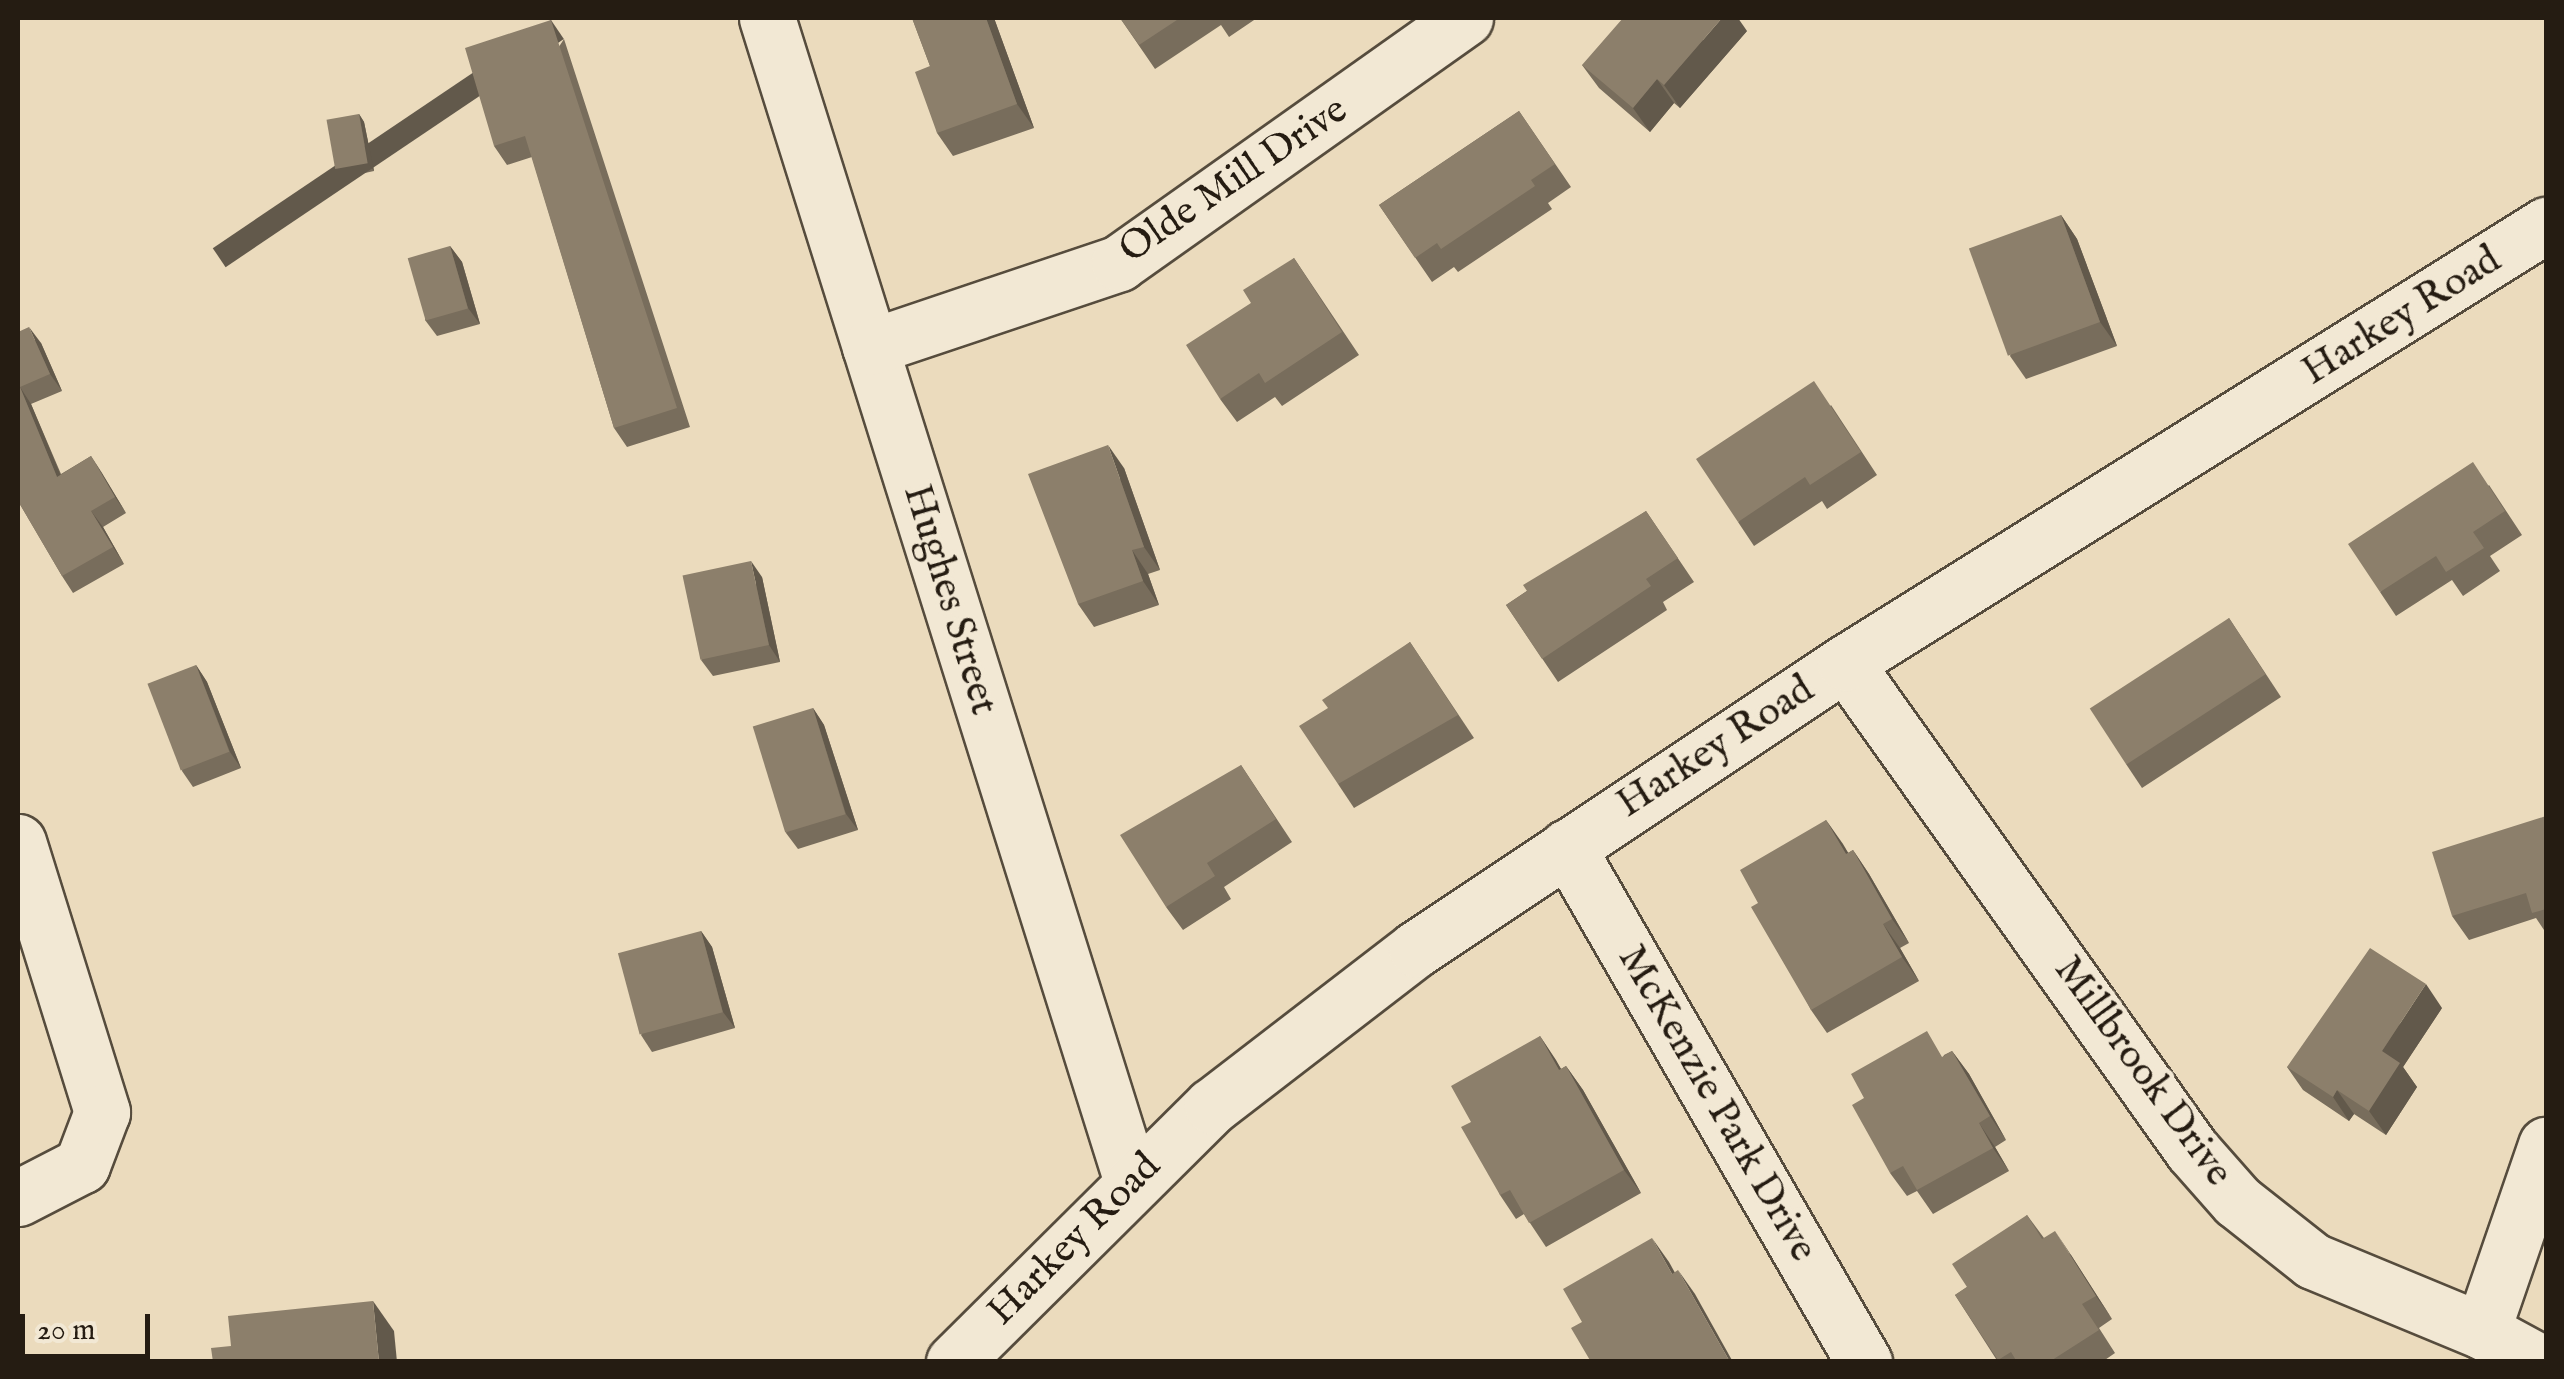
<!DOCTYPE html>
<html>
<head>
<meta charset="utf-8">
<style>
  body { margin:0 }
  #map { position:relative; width:2564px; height:1379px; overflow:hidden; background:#ebdbbd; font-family:"IM FELL English",serif }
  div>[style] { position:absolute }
  .roads { filter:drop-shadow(2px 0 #564c3d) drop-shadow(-2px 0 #564c3d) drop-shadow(0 2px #564c3d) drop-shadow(0 -2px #564c3d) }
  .minor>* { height:55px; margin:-27.5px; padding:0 27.5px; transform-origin:27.5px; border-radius:27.5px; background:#f2e8d4 }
  .wall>* { inset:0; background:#786d5c }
  .shaded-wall>* { inset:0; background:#62594b; transform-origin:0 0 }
  .building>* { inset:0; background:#8c7f6b; transform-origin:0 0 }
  span { translate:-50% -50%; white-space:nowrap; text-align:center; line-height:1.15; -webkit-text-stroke:9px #f2e8d4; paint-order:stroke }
  .street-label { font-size:40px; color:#251c12 }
  .frame { position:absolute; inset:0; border:20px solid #251c12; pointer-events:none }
  .scale { position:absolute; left:20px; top:1314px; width:130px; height:45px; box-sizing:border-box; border:5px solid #251c12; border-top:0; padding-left:12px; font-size:30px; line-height:35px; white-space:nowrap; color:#251c12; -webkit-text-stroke:8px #f2e8d4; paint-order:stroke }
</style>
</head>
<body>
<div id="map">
  <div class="roads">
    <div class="minor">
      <div style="left:767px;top:18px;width:1220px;rotate:72.59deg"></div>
      <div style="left:870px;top:347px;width:263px;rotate:-18.6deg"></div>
      <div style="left:1119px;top:263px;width:424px;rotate:-35.3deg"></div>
      <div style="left:1845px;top:663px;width:598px;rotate:54.53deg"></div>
      <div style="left:2192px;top:1150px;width:68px;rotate:48.6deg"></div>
      <div style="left:2237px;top:1201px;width:97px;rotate:38.3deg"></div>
      <div style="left:2313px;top:1261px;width:183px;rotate:22.5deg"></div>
      <div style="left:2482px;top:1331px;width:65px;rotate:28.5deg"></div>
      <div style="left:18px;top:842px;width:283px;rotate:72.7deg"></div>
      <div style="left:102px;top:1112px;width:57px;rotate:110.7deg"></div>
      <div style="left:82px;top:1165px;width:72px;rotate:152.7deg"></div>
      <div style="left:1567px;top:847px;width:595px;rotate:60.03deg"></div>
      <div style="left:2482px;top:1331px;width:197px;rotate:-71deg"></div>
      <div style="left:954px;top:1362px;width:363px;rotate:-44.8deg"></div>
      <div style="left:1212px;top:1106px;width:257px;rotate:-37.6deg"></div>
      <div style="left:1416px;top:949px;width:516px;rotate:-33.69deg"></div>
      <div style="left:1845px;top:663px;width:827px;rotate:-32deg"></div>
    </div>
  </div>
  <div class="wall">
    <div style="clip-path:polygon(912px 18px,994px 18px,1034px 128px,953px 156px,937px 133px,930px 66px)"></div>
    <div style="clip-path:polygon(1120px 18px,1257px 18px,1229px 37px,1221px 25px,1155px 69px)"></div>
    <div style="clip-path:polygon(1747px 31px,1680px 108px,1674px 103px,1650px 132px,1599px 88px,1582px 65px)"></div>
    <div style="clip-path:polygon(564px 39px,690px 427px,627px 447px,614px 428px,532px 157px,507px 165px,494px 146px)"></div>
    <div style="clip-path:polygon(1519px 111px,1571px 187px,1548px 203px,1552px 209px,1458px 272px,1454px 267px,1432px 282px,1379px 205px)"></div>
    <div style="clip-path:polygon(359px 114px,364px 122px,374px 171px,342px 178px,336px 170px)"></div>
    <div style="clip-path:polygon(2061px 215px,2077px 239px,2117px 346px,2026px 379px,2010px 356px)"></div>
    <div style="clip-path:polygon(450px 246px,462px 262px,480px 324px,437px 336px,425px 320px)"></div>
    <div style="clip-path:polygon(1294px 258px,1359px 355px,1282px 406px,1275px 397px,1237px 422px,1220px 399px,1251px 303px)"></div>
    <div style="clip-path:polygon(18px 332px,41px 343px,62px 391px,31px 404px,61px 474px,91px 456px,126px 513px,103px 527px,124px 564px,73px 593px,62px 576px,18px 501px)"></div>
    <div style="clip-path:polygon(1831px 405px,1877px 475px,1827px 509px,1822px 501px,1754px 546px,1738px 522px)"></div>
    <div style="clip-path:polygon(1124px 468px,1160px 570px,1148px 574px,1159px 605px,1094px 627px,1078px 604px)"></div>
    <div style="clip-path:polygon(2489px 485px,2522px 535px,2490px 556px,2500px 571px,2463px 596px,2452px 580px,2396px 616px,2380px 592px)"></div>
    <div style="clip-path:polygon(1646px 511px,1694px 582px,1663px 602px,1667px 610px,1558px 682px,1506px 605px)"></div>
    <div style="clip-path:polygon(762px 577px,780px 662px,713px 676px,701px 660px)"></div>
    <div style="clip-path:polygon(2229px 618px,2281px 697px,2142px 788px,2126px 764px)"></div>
    <div style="clip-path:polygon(1410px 642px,1474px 738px,1354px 808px,1338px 784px,1328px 708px)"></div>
    <div style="clip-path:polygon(196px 665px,207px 682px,241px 768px,193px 787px,182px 771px)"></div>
    <div style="clip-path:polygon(813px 708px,824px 725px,858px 830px,798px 849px,786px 833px)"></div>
    <div style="clip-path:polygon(1241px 765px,1292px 842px,1224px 887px,1231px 899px,1183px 930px,1166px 907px)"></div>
    <div style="clip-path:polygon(2546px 816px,2546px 933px,2536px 918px,2469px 940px,2452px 916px)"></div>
    <div style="clip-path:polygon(1826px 820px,1848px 853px,1853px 850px,1869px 874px,1909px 943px,1900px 948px,1919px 981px,1827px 1033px,1811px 1010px,1758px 903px)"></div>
    <div style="clip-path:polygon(701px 931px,712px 947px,735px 1028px,652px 1052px,641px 1035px)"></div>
    <div style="clip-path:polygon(2442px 1008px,2403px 1067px,2417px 1087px,2386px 1135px,2354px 1114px,2349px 1121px,2303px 1090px,2287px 1067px)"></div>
    <div style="clip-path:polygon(1540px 1036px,1561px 1069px,1566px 1066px,1583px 1090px,1641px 1193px,1546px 1247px,1524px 1214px,1516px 1219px,1500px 1195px,1471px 1122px)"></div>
    <div style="clip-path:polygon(1952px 1051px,1969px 1074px,2006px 1140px,1995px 1147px,2009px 1171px,1933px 1214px,1917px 1191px,1907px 1196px,1890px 1173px,1944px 1055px)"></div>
    <div style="clip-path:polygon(2027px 1215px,2044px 1238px,2071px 1255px,2112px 1319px,2099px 1328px,2115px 1353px,2102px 1362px,1998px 1362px,1955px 1295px,1967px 1287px)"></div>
  </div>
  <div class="shaded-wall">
    <div style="clip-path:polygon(986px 18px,994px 18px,1034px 128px,1017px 104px)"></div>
    <div style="clip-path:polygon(1722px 18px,1738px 18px,1747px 31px,1680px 108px,1664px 85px)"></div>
    <div style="left:551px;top:20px;width:23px;height:408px;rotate:56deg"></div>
    <div style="clip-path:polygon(1657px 79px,1674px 103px,1650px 132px,1633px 108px)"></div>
    <div style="clip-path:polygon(359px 114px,364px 122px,374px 171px,368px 163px)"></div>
    <div style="clip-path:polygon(2061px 215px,2077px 239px,2117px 346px,2100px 322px)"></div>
    <div style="clip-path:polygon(450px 246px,462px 262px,480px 324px,468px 308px)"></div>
    <div style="clip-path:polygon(29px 327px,41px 343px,62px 391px,50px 374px)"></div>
    <div style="clip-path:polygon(20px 387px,31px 404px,68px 493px,57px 477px)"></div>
    <div style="clip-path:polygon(1108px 445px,1124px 468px,1160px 570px,1144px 547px)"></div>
    <div style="clip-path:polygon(91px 456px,102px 473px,126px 513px,115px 497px)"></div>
    <div style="clip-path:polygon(91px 511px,103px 527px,124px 564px,113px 547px)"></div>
    <div style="clip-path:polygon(1132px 550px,1148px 574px,1159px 605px,1143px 581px)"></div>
    <div style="clip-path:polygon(751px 561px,762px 577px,780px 662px,769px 645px)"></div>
    <div style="clip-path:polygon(196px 665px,207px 682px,241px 768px,230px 752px)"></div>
    <div style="clip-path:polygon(813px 708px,824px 725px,858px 830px,846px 814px)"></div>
    <div style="clip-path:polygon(1826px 820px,1843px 844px,1863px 878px,1846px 854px)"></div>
    <div style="clip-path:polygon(1853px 850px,1869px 874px,1909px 943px,1892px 919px)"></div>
    <div style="clip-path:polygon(1883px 924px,1900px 948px,1919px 981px,1902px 957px)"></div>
    <div style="clip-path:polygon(701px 931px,712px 947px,735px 1028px,723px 1012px)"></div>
    <div style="clip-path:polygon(2426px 984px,2442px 1008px,2403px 1067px,2417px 1087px,2386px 1135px,2369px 1111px,2382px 1051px)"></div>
    <div style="clip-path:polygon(1540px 1036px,1556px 1060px,1575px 1094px,1559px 1070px)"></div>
    <div style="clip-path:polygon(1952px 1051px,1969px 1074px,2006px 1140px,1990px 1116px)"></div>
    <div style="clip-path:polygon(1566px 1066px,1583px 1090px,1641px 1193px,1624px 1170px)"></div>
    <div style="clip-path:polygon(2337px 1090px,2354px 1114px,2349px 1121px,2333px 1097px)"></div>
    <div style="clip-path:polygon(1979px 1123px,1995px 1147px,2009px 1171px,1993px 1148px)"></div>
    <div style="clip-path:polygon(2055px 1231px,2071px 1255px,2112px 1319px,2096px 1296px)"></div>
    <div style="clip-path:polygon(1652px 1238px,1669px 1262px,1689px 1298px,1672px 1274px)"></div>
    <div style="clip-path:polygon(1678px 1270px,1695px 1294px,1733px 1362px,1730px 1362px)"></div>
    <div style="clip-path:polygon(373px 1301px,394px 1331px,397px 1362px,379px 1362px)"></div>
  </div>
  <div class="building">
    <div style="clip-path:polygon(912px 18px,986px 18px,1017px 104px,937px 133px,915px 72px,930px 66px)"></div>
    <div style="clip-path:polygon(1120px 18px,1180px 18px,1139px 45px)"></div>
    <div style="clip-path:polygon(1623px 18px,1722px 18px,1664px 85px,1657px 79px,1633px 108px,1582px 65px)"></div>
    <div style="clip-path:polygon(551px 20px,677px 408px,614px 428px,525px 136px,494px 146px,465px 48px)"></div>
    <div style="clip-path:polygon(1519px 111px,1555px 164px,1531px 180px,1535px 186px,1441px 249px,1437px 243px,1415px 258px,1379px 205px)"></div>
    <div style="left:359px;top:114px;width:50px;height:33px;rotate:80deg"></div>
    <div style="left:2061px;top:215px;width:114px;height:98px;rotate:70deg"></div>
    <div style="left:450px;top:246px;width:65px;height:44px;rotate:74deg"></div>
    <div style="clip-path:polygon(1294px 258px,1342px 332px,1265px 383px,1259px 373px,1220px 399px,1186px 345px,1251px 303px,1243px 290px)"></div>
    <div style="clip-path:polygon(29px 327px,50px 374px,20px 387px,57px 477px,91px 456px,115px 497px,91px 511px,113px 547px,62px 576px,18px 501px,18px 332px)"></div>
    <div style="clip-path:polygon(1814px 381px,1861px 452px,1810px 485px,1805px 477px,1738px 522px,1696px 459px)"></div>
    <div style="clip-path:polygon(1108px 445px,1144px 547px,1132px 550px,1143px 581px,1078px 604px,1028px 474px)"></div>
    <div style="clip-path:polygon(2473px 462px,2505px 511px,2473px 532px,2484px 548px,2446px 572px,2436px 556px,2380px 592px,2348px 544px)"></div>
    <div style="clip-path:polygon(1646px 511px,1678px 558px,1646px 579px,1651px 586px,1542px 659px,1506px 605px,1527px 591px,1523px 585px)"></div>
    <div style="left:751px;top:561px;width:86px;height:70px;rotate:78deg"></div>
    <div style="left:2229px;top:618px;width:67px;height:166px;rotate:57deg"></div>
    <div style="clip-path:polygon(1410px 642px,1458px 715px,1338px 784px,1299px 726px,1328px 708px,1322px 700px)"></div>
    <div style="left:196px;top:665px;width:93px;height:52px;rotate:69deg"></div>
    <div style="left:813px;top:708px;width:111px;height:63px;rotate:73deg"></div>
    <div style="clip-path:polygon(1241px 765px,1276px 819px,1207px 863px,1215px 876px,1166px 907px,1120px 835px)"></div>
    <div style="clip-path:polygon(2546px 816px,2546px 909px,2532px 913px,2526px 893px,2452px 916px,2432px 852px)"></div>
    <div style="clip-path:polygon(1826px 820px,1846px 854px,1853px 850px,1892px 919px,1883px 924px,1902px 957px,1811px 1010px,1751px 907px,1758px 903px,1740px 870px)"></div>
    <div style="left:701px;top:931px;width:84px;height:86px;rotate:75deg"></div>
    <div style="clip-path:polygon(2370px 948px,2426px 984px,2382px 1051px,2400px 1063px,2369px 1111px,2337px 1090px,2333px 1097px,2287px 1067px)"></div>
    <div style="clip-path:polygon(1927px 1031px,1942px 1057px,1952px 1051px,1990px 1116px,1979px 1123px,1993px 1148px,1917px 1190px,1903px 1166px,1890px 1173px,1852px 1105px,1864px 1098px,1851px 1074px)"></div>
    <div style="clip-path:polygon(1540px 1036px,1559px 1070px,1566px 1066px,1624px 1170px,1529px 1223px,1510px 1190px,1500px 1195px,1461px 1127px,1471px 1122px,1451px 1086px)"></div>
    <div style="clip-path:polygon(2027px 1215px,2042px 1239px,2055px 1231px,2096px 1296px,2082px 1304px,2099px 1330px,2049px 1362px,2017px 1362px,2011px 1352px,1998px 1360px,1955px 1295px,1967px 1287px,1952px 1264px)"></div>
    <div style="clip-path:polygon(1652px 1238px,1672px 1274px,1678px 1270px,1730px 1362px,1591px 1362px,1571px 1328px,1582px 1322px,1563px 1289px)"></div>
    <div style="clip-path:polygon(373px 1301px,379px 1362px,213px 1362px,211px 1348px,231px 1346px,228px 1316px)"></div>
  </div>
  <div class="street-label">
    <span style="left:1234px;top:181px;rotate:-34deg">Olde Mill Drive</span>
    <span style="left:2402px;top:317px;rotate:-32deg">Harkey Road</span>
    <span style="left:949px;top:600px;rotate:73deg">Hughes Street</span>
    <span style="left:1716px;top:748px;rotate:-33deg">Harkey Road</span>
    <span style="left:2142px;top:1072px;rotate:54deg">Millbrook Drive</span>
    <span style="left:1716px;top:1104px;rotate:60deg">McKenzie Park Drive</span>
    <span style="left:1075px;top:1240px;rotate:-45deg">Harkey Road</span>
  </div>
  <div class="frame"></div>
  <div class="scale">20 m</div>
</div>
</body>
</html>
